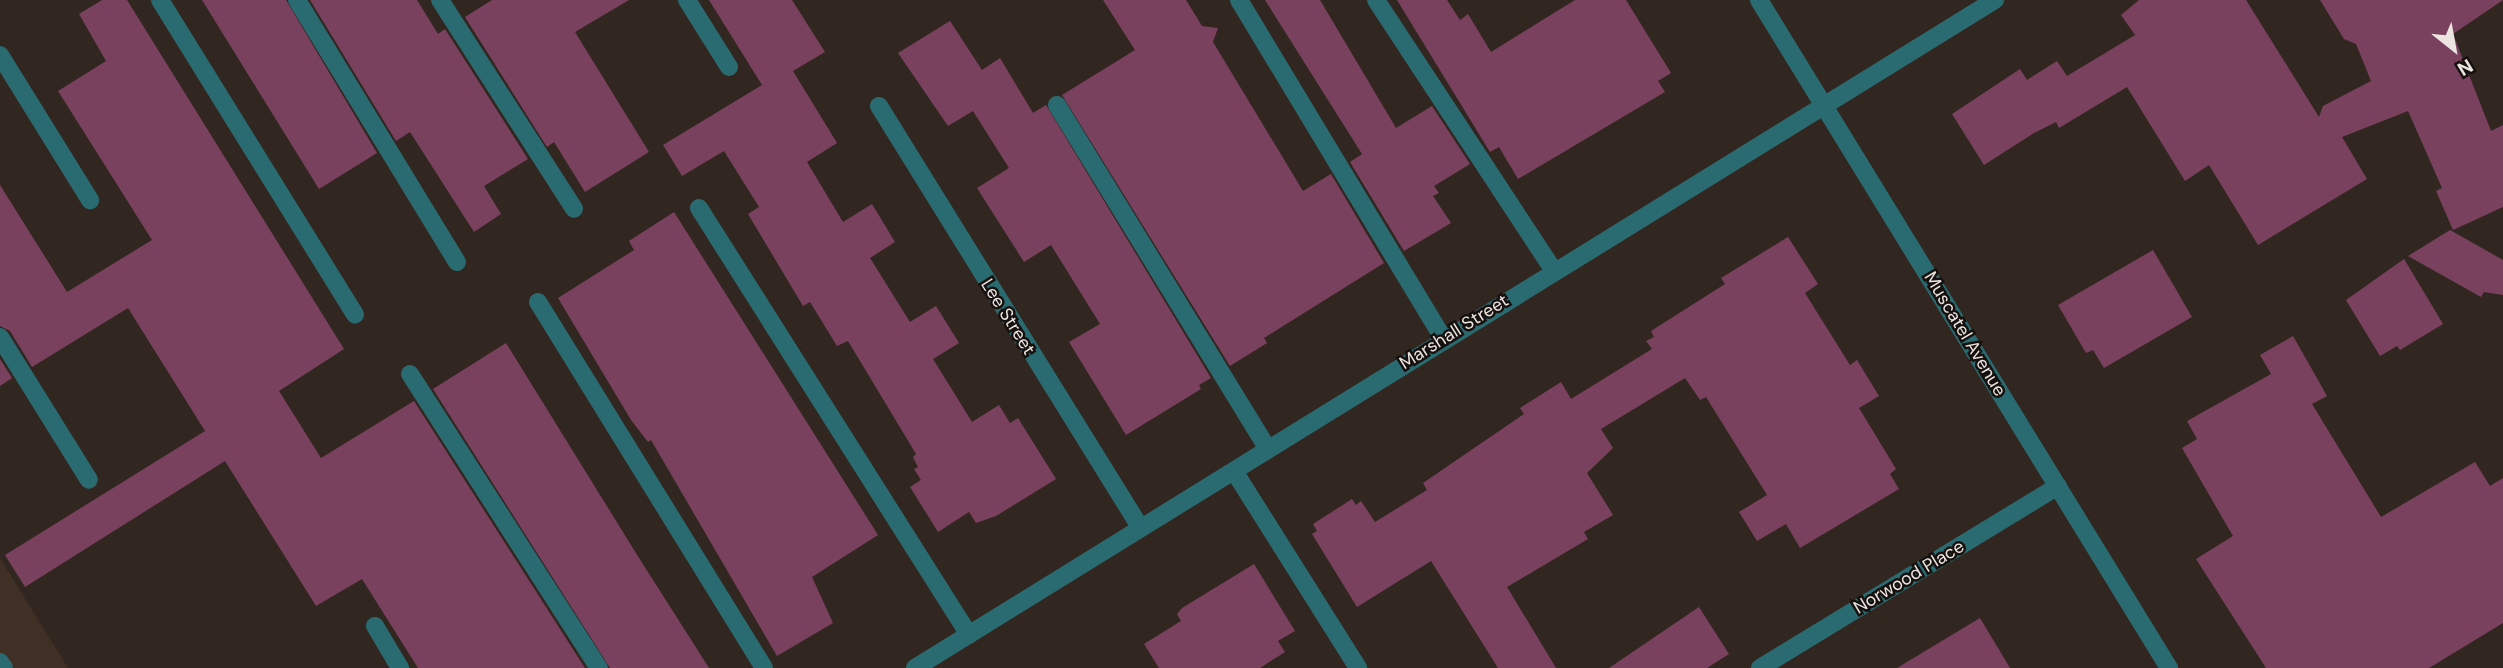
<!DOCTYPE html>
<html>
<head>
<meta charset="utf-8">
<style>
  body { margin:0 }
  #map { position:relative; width:2503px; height:668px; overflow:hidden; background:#322720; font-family:"DM Sans",sans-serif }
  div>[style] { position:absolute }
  .built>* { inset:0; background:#3f2f24 }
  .building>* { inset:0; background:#7a415f }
  .minor>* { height:18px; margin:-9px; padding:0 9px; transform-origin:9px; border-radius:9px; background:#2a6b72 }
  span { translate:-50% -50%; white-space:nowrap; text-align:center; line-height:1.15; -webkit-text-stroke:5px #16110e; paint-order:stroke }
  .street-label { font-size:18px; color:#ebe4e0 }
  .north { position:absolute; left:2419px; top:14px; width:70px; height:70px; -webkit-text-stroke:5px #16110e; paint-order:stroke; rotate:149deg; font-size:19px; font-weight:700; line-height:28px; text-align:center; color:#ebe4e0 }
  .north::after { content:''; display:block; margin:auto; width:24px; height:32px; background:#ebe4e0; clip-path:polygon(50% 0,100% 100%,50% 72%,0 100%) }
</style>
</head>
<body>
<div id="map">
  <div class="built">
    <div style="clip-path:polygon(0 558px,68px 668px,0 668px)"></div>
  </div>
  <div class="building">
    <div style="clip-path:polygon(102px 0,127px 0,344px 349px,279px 391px,321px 458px,414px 401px,585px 668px,418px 668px,362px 579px,316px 606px,225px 461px,25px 587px,5px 555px,205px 431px,128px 308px,32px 367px,10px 331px,0 326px,0 185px,67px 292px,152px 240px,58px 91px,106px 61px,79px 14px)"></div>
    <div style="clip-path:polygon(202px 0,286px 0,377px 153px,319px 189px)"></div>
    <div style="clip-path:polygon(310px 0,417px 0,438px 34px,445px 29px,528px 159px,484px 186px,501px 214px,474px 232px,410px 132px,396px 141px)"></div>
    <div style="clip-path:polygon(492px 0,629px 0,575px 32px,649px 152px,585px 192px,554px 142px,547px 147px,465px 17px)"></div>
    <div style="clip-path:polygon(709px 0,792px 0,825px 52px,793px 71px,837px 143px,807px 162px,843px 222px,872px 204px,895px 242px,870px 258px,910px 322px,936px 306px,959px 343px,933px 359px,972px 422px,999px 405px,1010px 423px,1018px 418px,1056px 479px,996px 516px,976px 523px,969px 512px,938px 532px,910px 487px,921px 480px,914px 469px,918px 467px,913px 457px,916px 454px,848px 341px,837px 346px,810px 302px,803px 306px,748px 214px,759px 207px,724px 151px,682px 176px,663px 145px,762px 85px)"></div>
    <div style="clip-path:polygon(1103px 0,1186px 0,1202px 26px,1218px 28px,1213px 42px,1303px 191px,1331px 174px,1384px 263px,1264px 338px,1267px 343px,1230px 366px,1062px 95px,1135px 50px)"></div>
    <div style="clip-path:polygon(1265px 0,1320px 0,1396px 128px,1432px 106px,1470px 164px,1434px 186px,1439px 193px,1433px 196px,1451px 223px,1404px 251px,1350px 162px,1362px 154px)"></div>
    <div style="clip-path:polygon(1397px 0,1447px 0,1460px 20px,1468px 14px,1491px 52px,1575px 0,1626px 0,1671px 73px,1658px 81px,1665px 92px,1518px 179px,1499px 147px,1490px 152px)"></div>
    <div style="clip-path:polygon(2139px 0,2246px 0,2319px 117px,2323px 106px,2371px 81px,2356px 44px,2344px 39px,2320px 0,2503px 0,2453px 34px,2491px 131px,2503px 125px,2503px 207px,2453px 230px,2436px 191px,2442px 188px,2408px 111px,2342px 137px,2367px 179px,2258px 245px,2209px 165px,2185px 181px,2127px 87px,2059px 128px,2056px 122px,2034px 133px,1984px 165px,1952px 114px,2020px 69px,2027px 80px,2057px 61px,2067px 76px,2135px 35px,2121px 15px)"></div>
    <div style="clip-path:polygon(950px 21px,982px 70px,1000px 58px,1033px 113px,1046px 105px,1211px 378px,1199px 385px,1201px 389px,1126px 435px,1069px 342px,1100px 324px,1051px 245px,1024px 262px,977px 188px,1009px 168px,973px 111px,948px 126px,898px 53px)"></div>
    <div style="clip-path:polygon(674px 212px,878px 535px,812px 577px,833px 623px,777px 656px,651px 440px,648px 442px,631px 420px,558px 298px,634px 250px,629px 241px)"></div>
    <div style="clip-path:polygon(2450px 230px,2503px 260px,2503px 295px,2484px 292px,2481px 297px,2408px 256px)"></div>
    <div style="clip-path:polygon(1788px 237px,1818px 284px,1805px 293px,1850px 365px,1857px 360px,1879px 396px,1859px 408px,1896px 469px,1890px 474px,1899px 489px,1800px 548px,1786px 524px,1757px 541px,1739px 512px,1767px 495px,1706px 397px,1700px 400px,1685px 378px,1601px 429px,1613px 448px,1587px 473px,1613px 515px,1584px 532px,1588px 539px,1507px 587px,1556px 668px,1498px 668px,1431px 561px,1357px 607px,1312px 534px,1317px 531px,1313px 524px,1352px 499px,1356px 505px,1361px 501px,1375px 522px,1427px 490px,1423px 483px,1524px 414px,1520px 408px,1561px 382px,1571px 399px,1652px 349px,1646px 341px,1654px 337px,1651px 331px,1725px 284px,1721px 278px)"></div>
    <div style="clip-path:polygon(2153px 250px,2192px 317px,2104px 368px,2093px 350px,2086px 353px,2058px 305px)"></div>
    <div style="clip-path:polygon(2404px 259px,2443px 324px,2400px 350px,2397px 346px,2380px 356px,2346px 300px)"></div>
    <div style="clip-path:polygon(2293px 336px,2327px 396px,2312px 404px,2381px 517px,2475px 462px,2490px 486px,2503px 478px,2503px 623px,2429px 668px,2266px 668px,2196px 559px,2233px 536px,2182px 448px,2197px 439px,2187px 421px,2271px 374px,2260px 355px)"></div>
    <div style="clip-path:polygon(506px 343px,639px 558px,709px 668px,610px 668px,433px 389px)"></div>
    <div style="clip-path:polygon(0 359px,12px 378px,0 386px)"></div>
    <div style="clip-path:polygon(1254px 564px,1295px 631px,1278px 641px,1285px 652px,1260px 668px,1159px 668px,1144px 644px,1181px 621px,1177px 614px,1182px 608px)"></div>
    <div style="clip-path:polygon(1699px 607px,1729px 654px,1707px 668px,1609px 668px)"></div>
    <div style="clip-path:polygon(1980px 618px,2010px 668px,1897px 668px)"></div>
  </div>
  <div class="minor">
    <div style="left:160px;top:0;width:370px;rotate:58.2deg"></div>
    <div style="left:297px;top:0;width:307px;rotate:58.6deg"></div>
    <div style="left:440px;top:0;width:248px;rotate:57.3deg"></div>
    <div style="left:687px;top:0;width:79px;rotate:57.9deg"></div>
    <div style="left:1239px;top:0;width:395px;rotate:58.9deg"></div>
    <div style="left:1376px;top:0;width:322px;rotate:56.7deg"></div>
    <div style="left:1759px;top:0;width:784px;rotate:58.46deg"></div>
    <div style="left:0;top:55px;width:171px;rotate:58.2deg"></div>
    <div style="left:1057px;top:105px;width:404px;rotate:58.5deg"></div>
    <div style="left:879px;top:106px;width:495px;rotate:58.2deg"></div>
    <div style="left:699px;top:208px;width:505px;rotate:57.69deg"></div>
    <div style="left:538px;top:302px;width:430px;rotate:58.3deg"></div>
    <div style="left:0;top:337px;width:168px;rotate:58.1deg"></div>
    <div style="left:410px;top:374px;width:350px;rotate:57.3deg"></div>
    <div style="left:1234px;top:471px;width:233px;rotate:57.8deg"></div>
    <div style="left:375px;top:626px;width:49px;rotate:59.2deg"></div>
    <div style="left:0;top:662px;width:7px;rotate:56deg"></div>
    <div style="left:915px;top:668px;width:1270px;rotate:-31.74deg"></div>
    <div style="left:1760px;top:668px;width:349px;rotate:-31.4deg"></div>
  </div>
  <div class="street-label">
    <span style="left:1008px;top:317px;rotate:58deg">Lee Street</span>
    <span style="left:1454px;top:332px;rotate:-32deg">Marshall Street</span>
    <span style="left:1965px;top:334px;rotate:59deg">Muscatel Avenue</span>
    <span style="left:1909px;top:577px;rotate:-31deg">Norwood Place</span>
  </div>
  <div class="north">N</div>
</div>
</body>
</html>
